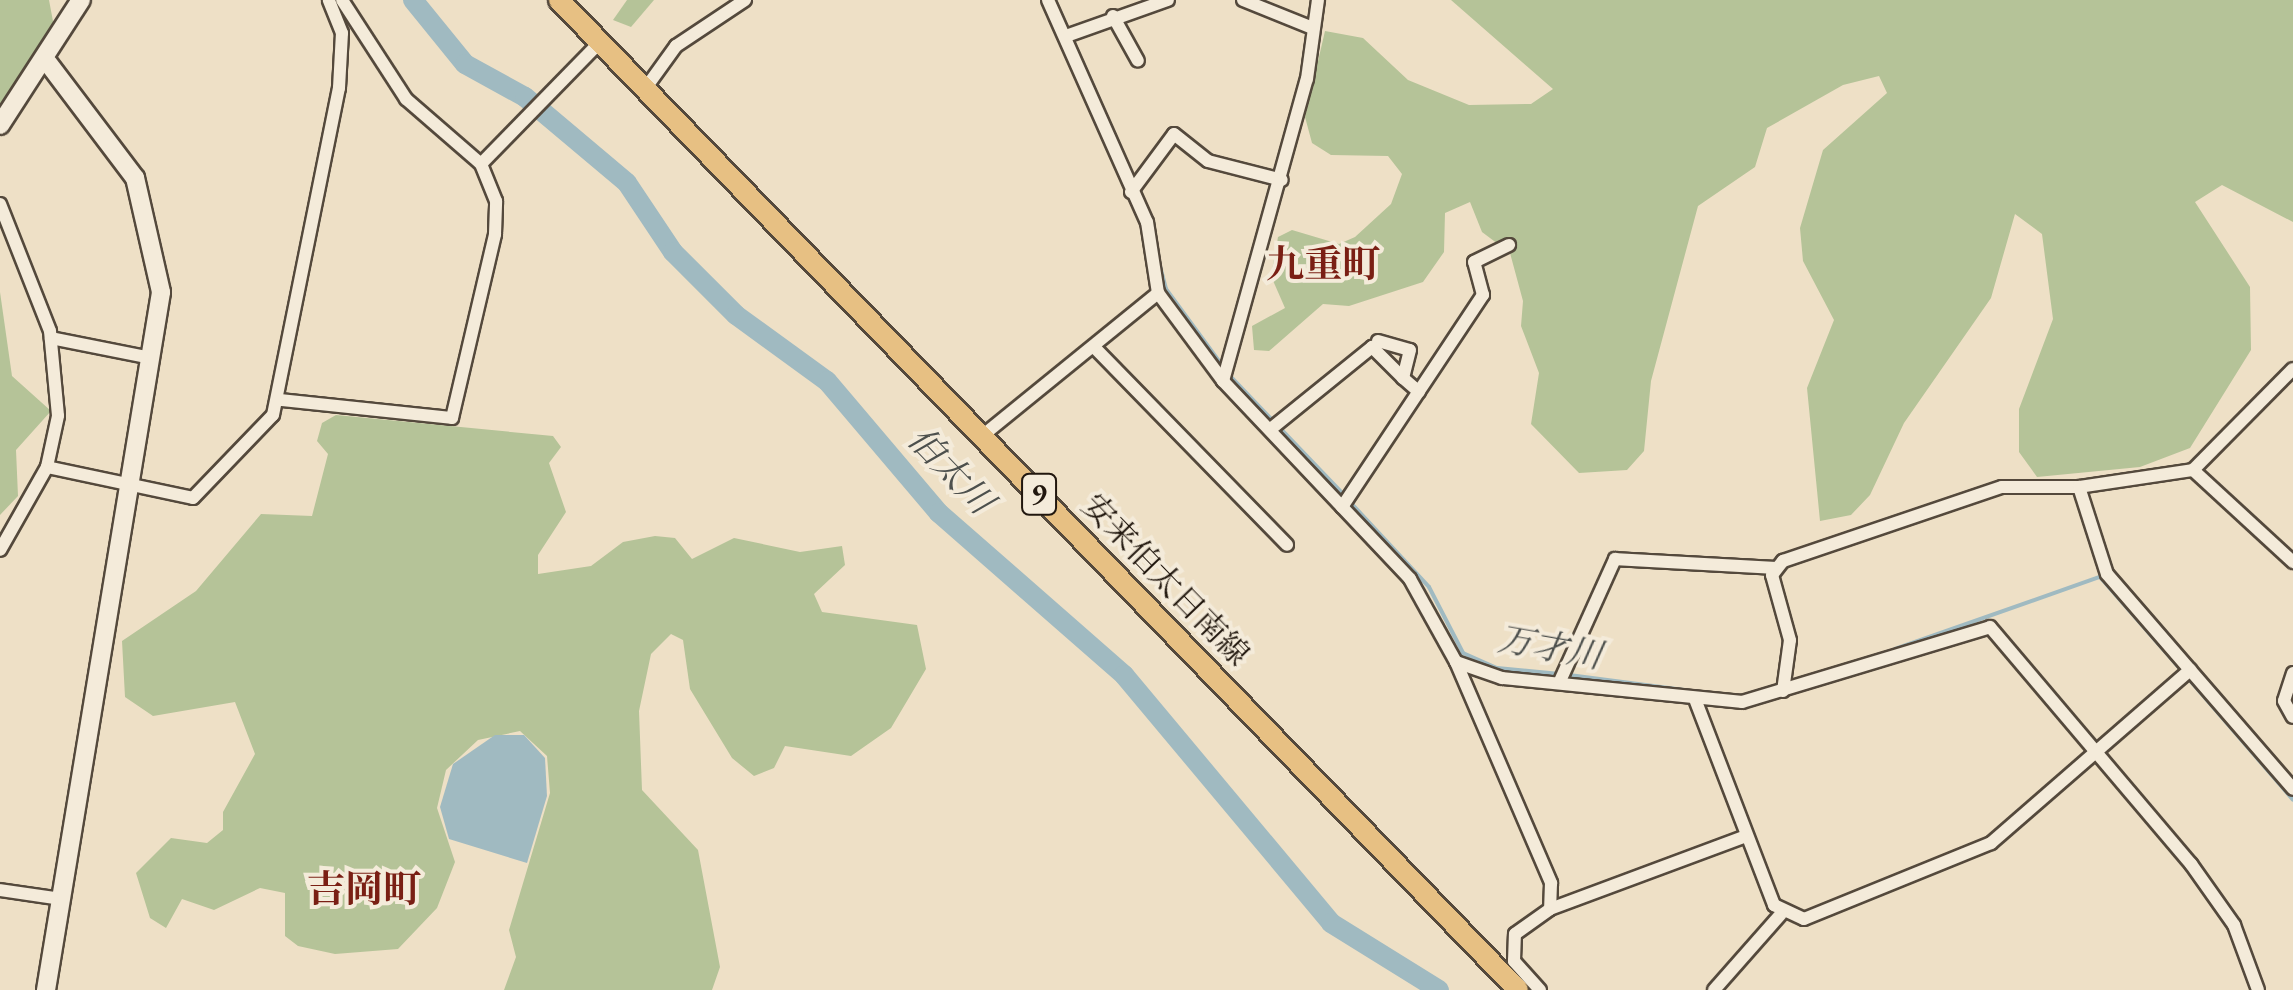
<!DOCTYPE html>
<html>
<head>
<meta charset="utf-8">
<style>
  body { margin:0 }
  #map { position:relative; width:2293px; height:990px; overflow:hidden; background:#eee0c6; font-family:"EB Garamond","Noto Serif JP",serif }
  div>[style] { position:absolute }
  .green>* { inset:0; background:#b5c398 }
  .water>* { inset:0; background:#a0bac1 }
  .stream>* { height:4px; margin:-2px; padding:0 2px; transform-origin:2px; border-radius:2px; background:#a0bac1 }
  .river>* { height:20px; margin:-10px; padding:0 10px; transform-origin:10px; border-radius:10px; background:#a0bac1 }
  .roads { filter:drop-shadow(2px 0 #54493c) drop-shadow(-2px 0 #54493c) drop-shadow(0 2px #54493c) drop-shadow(0 -2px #54493c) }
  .street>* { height:12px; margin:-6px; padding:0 6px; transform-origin:6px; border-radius:6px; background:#f4ebda }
  .secondary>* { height:18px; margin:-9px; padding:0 9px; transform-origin:9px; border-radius:9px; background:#f4ebda }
  .primary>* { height:20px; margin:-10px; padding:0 10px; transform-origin:10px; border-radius:10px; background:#e7c083 }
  span { translate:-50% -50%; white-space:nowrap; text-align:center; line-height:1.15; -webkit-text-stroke:8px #f4ebda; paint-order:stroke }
  .shield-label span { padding:2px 8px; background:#f4ebda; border:2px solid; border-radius:8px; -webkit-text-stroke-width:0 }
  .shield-label { font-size:30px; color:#21170e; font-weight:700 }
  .street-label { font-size:32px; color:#21170e }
  .water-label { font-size:35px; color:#4d504d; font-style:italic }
  .quarter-label { font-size:38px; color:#7a1f14; font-weight:700 }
</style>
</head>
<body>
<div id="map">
  <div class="green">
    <div style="clip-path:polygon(0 0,49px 0,55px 32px,0 110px)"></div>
    <div style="clip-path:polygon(627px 0,654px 0,631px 27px,613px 20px)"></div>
    <div style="clip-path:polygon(1451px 0,2293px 0,2293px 222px,2222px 185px,2195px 202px,2250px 287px,2251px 350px,2190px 448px,2140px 467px,2037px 477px,2019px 452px,2019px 409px,2053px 319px,2042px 234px,2015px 214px,1991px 298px,1904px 423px,1870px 495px,1851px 515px,1820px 521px,1807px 388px,1834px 320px,1803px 261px,1800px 228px,1823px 150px,1887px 93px,1879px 76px,1843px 85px,1767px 128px,1755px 167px,1698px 206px,1651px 381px,1644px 451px,1627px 470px,1579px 473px,1531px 424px,1539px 373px,1521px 326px,1523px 301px,1510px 253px,1482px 232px,1470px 202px,1445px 213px,1444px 252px,1423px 282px,1349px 306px,1323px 304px,1269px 351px,1254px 350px,1252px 326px,1285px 308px,1271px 276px,1278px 237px,1292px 230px,1339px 244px,1355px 237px,1391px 204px,1402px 174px,1388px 156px,1331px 155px,1312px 143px,1305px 117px,1325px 31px,1363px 38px,1408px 80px,1469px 105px,1531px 104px,1553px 89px)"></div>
    <div style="clip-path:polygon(0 292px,12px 376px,51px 411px,16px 450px,18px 496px,0 515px)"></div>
    <div style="clip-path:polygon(336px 415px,553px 436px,561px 447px,549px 463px,566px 512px,538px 555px,538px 574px,591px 566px,623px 542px,655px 536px,675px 538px,692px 559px,734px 538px,800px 552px,842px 546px,845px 565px,814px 594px,822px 612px,917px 625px,926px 669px,891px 728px,851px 756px,785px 746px,774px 768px,754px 776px,732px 758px,690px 689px,683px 640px,671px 634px,651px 654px,639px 711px,642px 790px,698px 850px,720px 967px,712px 990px,504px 990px,516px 957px,509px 930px,550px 793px,547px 756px,520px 731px,478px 740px,446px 770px,437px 808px,455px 862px,437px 908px,398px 949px,335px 954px,298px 946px,285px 936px,285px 893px,260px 888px,214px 910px,182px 899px,166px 928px,150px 918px,136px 873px,171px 838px,207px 843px,223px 830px,223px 812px,255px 754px,235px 702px,153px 716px,125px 697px,122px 641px,196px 591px,261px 514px,312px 516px,328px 454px,317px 441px,322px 423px)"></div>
  </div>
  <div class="water">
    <div style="clip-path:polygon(495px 735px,524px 735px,545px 758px,547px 796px,527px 863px,449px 839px,440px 807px,453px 764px)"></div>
  </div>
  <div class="stream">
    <div style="left:1055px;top:0;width:155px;rotate:66.1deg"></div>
    <div style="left:1139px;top:186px;width:106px;rotate:75.3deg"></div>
    <div style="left:1166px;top:289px;width:98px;rotate:53.7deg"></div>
    <div style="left:1230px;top:376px;width:165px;rotate:46.2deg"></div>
    <div style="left:1350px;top:502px;width:116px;rotate:47.1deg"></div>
    <div style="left:1429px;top:587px;width:74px;rotate:62.7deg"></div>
    <div style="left:1463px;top:653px;width:37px;rotate:24deg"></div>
    <div style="left:1497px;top:668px;width:63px;rotate:5.4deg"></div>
    <div style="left:1895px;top:649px;width:217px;rotate:-19.4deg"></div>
    <div style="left:2100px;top:577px;width:123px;rotate:48.9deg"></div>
    <div style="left:1569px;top:675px;width:116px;rotate:7.4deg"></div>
    <div style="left:2187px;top:677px;width:162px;rotate:49.2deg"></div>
  </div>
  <div class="river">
    <div style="left:413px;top:0;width:82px;rotate:50.9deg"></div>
    <div style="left:465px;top:64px;width:68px;rotate:28.8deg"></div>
    <div style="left:525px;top:97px;width:133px;rotate:40.1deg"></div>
    <div style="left:627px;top:183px;width:83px;rotate:56.3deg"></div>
    <div style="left:673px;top:252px;width:89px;rotate:45deg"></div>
    <div style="left:736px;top:315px;width:112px;rotate:36deg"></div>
    <div style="left:827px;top:381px;width:173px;rotate:49.7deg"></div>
    <div style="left:939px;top:513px;width:246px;rotate:41.2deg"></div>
    <div style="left:1124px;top:675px;width:323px;rotate:50.1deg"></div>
    <div style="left:1331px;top:923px;width:127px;rotate:31.8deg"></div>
  </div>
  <div class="roads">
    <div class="street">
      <div style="left:342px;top:0;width:118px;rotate:57.1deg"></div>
      <div style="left:406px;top:99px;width:99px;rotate:40.9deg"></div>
      <div style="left:1048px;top:0;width:243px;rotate:66deg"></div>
      <div style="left:1147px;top:222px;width:72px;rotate:81.2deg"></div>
      <div style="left:1158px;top:293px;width:109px;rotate:53.5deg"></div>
      <div style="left:1223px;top:381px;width:272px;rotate:46.6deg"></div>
      <div style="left:1410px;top:579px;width:95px;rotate:61deg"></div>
      <div style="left:1456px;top:662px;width:241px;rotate:66.7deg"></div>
      <div style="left:1551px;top:883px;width:26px;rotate:92deg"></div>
      <div style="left:1243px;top:0;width:72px;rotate:21.9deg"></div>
      <div style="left:1113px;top:16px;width:51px;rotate:60.9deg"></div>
      <div style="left:1069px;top:35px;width:105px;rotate:-19.5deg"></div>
      <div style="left:645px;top:89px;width:53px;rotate:-54.2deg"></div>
      <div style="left:676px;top:46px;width:83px;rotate:-33.7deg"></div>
      <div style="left:1131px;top:192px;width:72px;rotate:-53.4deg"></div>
      <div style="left:1174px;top:134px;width:43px;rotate:38.5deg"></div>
      <div style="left:1208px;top:161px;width:76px;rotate:14.4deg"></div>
      <div style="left:0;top:204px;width:136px;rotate:68.5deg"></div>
      <div style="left:50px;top:331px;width:85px;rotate:84.6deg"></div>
      <div style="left:58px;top:416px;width:52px;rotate:102.2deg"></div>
      <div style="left:47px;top:467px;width:95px;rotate:119.5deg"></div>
      <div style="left:51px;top:338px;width:102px;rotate:11.3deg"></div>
      <div style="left:1378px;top:341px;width:33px;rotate:16deg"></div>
      <div style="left:1410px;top:350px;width:29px;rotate:104deg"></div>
      <div style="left:1403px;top:378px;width:21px;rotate:41deg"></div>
      <div style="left:1095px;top:348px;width:275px;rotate:45.7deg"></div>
      <div style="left:1223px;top:381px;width:313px;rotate:-74.5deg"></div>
      <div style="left:1307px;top:79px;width:80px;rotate:-82.1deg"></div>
      <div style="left:281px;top:400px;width:172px;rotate:6deg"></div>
      <div style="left:452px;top:418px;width:189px;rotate:-76.8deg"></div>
      <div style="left:495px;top:234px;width:33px;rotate:-88deg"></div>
      <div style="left:496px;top:201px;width:40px;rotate:-112deg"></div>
      <div style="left:481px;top:164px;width:168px;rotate:-45.7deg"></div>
      <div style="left:1272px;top:428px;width:129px;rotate:-39deg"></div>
      <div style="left:1372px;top:347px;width:44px;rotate:45deg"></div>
      <div style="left:982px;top:436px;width:227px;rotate:-39.1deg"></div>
      <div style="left:47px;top:467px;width:149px;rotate:12deg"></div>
      <div style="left:193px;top:498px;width:115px;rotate:-46.1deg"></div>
      <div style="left:273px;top:415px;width:334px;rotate:-78.6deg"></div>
      <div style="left:339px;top:88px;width:55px;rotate:-86.9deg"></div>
      <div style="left:342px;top:33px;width:35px;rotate:-112deg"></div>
      <div style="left:2193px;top:470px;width:136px;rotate:42.6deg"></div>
      <div style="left:2079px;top:487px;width:91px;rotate:72.2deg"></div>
      <div style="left:2107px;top:574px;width:284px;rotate:49.1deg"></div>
      <div style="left:1342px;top:507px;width:255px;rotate:-56.4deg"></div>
      <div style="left:1483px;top:295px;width:34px;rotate:-105deg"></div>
      <div style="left:1474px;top:262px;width:39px;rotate:-26deg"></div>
      <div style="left:1456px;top:662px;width:49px;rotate:19.2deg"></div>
      <div style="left:1502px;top:678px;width:241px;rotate:5.7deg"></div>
      <div style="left:1742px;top:702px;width:259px;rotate:-16.8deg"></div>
      <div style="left:1990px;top:627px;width:311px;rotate:49.7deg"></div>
      <div style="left:2191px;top:864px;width:75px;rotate:54.8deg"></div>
      <div style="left:2234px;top:925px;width:69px;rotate:69.7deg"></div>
      <div style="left:2293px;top:673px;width:29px;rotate:108deg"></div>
      <div style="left:2284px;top:701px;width:18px;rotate:61deg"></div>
      <div style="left:1560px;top:681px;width:134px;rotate:-65.7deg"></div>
      <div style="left:1615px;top:559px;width:160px;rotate:3.2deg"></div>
      <div style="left:1783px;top:691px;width:51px;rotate:-82.2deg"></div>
      <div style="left:1790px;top:640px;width:67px;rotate:-105.5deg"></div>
      <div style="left:1772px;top:575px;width:18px;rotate:-52deg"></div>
      <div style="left:1783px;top:561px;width:231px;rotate:-18.7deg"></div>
      <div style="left:2002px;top:487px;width:77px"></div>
      <div style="left:2079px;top:487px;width:115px;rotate:-8.5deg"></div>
      <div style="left:2193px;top:470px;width:142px;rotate:-45.3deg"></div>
      <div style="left:1695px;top:699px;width:221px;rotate:69deg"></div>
      <div style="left:1774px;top:905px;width:33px;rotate:25deg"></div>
      <div style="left:1804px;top:919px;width:202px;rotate:-22.1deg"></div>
      <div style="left:1991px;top:843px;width:264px;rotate:-41deg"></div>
      <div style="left:0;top:890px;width:63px;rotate:8.3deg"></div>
      <div style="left:1540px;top:990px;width:39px;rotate:-132deg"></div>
      <div style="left:1514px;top:961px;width:27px;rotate:-88deg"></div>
      <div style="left:1515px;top:934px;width:43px;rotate:-35.5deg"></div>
      <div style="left:1550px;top:909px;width:209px;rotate:-20.4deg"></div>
      <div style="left:1714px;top:990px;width:101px;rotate:-48.6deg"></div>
    </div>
    <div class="secondary">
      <div style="left:0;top:125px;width:149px;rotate:-57.1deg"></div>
      <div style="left:46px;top:990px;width:707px;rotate:-80.64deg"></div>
      <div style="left:161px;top:292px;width:117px;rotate:-102.8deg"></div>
      <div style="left:135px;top:178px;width:144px;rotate:-127.1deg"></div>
    </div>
    <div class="primary">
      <div style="left:559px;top:0;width:1378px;rotate:45.91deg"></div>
    </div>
  </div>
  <div class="shield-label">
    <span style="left:1039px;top:494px">9</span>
  </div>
  <div class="street-label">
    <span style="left:1166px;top:580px;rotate:46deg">安来伯太日南線</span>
  </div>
  <div class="water-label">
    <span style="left:951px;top:470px;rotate:46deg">伯太川</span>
    <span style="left:1550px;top:647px;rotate:10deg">万才川</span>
  </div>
  <div class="quarter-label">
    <span style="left:1323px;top:264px">九重町</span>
    <span style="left:364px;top:889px">吉岡町</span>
  </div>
</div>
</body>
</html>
